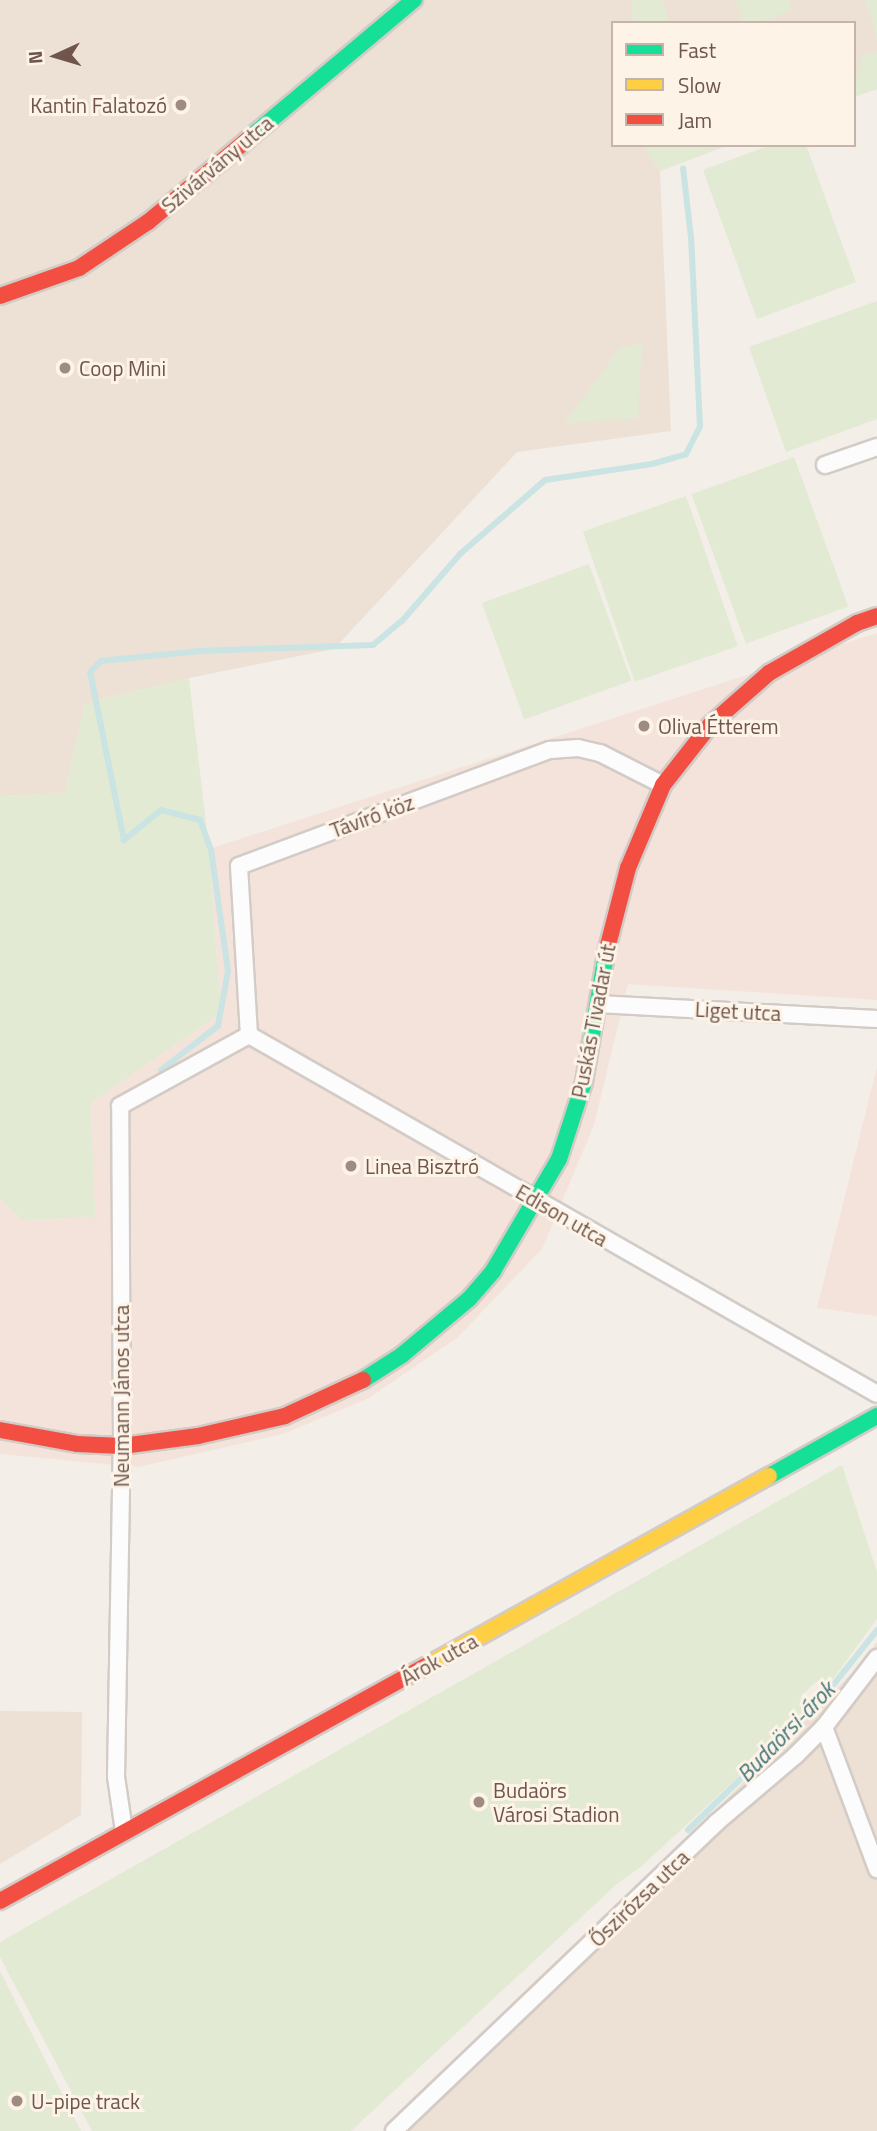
<!DOCTYPE html>
<html>
<head>
<meta charset="utf-8">
<style>
  body { margin:0 }
  #map { position:relative; width:877px; height:2131px; overflow:hidden; background:#f4eee8; font-family:"Titillium Web",sans-serif }
  div>[style] { position:absolute }
  .residential>* { inset:0; background:#ede0d5 }
  .commercial>* { inset:0; background:#f4e3db }
  .green>* { inset:0; background:#e2ead3; transform-origin:0 0 }
  .stream>* { height:6px; margin:-3px; padding:0 3px; transform-origin:3px; border-radius:3px; background:#cae3e3 }
  .roads { filter:drop-shadow(2px 0 #d3cbc6) drop-shadow(-2px 0 #d3cbc6) drop-shadow(0 2px #d3cbc6) drop-shadow(0 -2px #d3cbc6) }
  .street>* { height:16px; margin:-8px; padding:0 8px; transform-origin:8px; border-radius:8px; background:#fdfcfc }
  .fast>* { height:16px; margin:-8px; padding:0 8px; transform-origin:8px; border-radius:8px; background:#16e098 }
  .slow>* { height:16px; margin:-8px; padding:0 8px; transform-origin:8px; border-radius:8px; background:#ffcf43 }
  .jam>* { height:16px; margin:-8px; padding:0 8px; transform-origin:8px; border-radius:8px; background:#f24e42 }
  .dots>* { width:19px; height:19px; translate:-50% -50%; box-sizing:border-box; border:4px solid #fdf3e7; border-radius:50% }
  span { translate:-50% -50%; white-space:nowrap; text-align:center; line-height:1.15; -webkit-text-stroke:6px #fdf3e7; paint-order:stroke }
  .poi-label { font-size:21px; color:#6f554b }
  .right { translate:-100% -50%; text-align:right }
  .left { translate:0 -50%; text-align:left }
  .street-label { font-size:21px; color:#6f554b }
  .water-label { font-size:23px; color:#43757b; font-style:italic }
  .legend { position:absolute; left:611px; top:21px; width:245px; height:126px; box-sizing:border-box; background:#fdf3e7; border:2px solid #c4b4a9; margin:0; padding:9px 12px; list-style:none; font-size:21px; color:#6f554b }
  .legend li { display:flex; align-items:center; gap:14px; height:35px }
  .legend b { width:35px; border:2px solid #c4b4a9 }
  .north { position:absolute; left:21px; top:21px; width:70px; height:70px; -webkit-text-stroke:5px #fdf3e7; paint-order:stroke; rotate:266deg; font-size:19px; font-weight:700; line-height:28px; text-align:center; color:#6f554b }
  .north::after { content:''; display:block; margin:auto; width:24px; height:32px; background:#6f554b; clip-path:polygon(50% 0,100% 100%,50% 72%,0 100%) }
</style>
</head>
<body>
<div id="map">
  <div class="residential">
    <div style="clip-path:polygon(0 0,877px 0,877px 89px,854px 97px,854px 23px,613px 23px,613px 145px,728px 145px,660px 171px,671px 431px,517px 452px,334px 649px,189px 678px,85px 703px,65px 793px,0 796px)"></div>
    <div style="clip-path:polygon(877px 1642px,877px 2131px,384px 2131px,672px 1854px,858px 1667px)"></div>
    <div style="clip-path:polygon(0 1711px,82px 1712px,81px 1815px,0 1864px)"></div>
  </div>
  <div class="commercial">
    <div style="clip-path:polygon(877px 633px,877px 1000px,628px 984px,594px 1125px,542px 1249px,457px 1338px,367px 1399px,283px 1434px,138px 1467px,0 1454px,0 1199px,22px 1220px,95px 1217px,91px 1103px,221px 1013px,209px 849px)"></div>
    <div style="clip-path:polygon(877px 1067px,877px 1316px,817px 1308px)"></div>
  </div>
  <div class="green">
    <div style="clip-path:polygon(631px 0,662px 0,670px 23px,633px 23px)"></div>
    <div style="clip-path:polygon(736px 0,789px 0,792px 11px,758px 23px,743px 23px)"></div>
    <div style="clip-path:polygon(865px 0,877px 0,877px 40px,872px 19px)"></div>
    <div style="clip-path:polygon(877px 52px,877px 89px,854px 97px,854px 77px,858px 75px,862px 56px)"></div>
    <div style="clip-path:polygon(641px 145px,728px 145px,660px 171px)"></div>
    <div style="clip-path:polygon(771px 145px,806px 145px,856px 282px,757px 319px,703px 170px)"></div>
    <div style="clip-path:polygon(877px 301px,877px 419px,786px 452px,749px 347px)"></div>
    <div style="clip-path:polygon(642px 343px,638px 418px,564px 424px,620px 348px)"></div>
    <div style="left:794px;top:457px;width:159px;height:109px;rotate:70deg"></div>
    <div style="left:686px;top:496px;width:159px;height:109px;rotate:71deg"></div>
    <div style="left:589px;top:564px;width:124px;height:114px;rotate:70deg"></div>
    <div style="clip-path:polygon(189px 678px,209px 849px,221px 1013px,91px 1103px,95px 1217px,22px 1220px,0 1199px,0 796px,65px 793px,85px 703px)"></div>
    <div style="clip-path:polygon(842px 1465px,877px 1572px,877px 1619px,827px 1687px,816px 1682px,801px 1696px,805px 1711px,779px 1739px,643px 1865px,617px 1884px,351px 2131px,92px 2131px,0 1957px,0 1942px)"></div>
    <div style="clip-path:polygon(0 1971px,81px 2131px,0 2131px)"></div>
  </div>
  <div class="stream">
    <div style="left:161px;top:1070px;width:72px;rotate:-37.7deg"></div>
    <div style="left:218px;top:1026px;width:56px;rotate:-79.7deg"></div>
    <div style="left:228px;top:971px;width:122px;rotate:-98deg"></div>
    <div style="left:211px;top:850px;width:32px;rotate:-110deg"></div>
    <div style="left:200px;top:820px;width:40px;rotate:-165.6deg"></div>
    <div style="left:161px;top:810px;width:48px;rotate:141deg"></div>
    <div style="left:124px;top:840px;width:171px;rotate:-101.4deg"></div>
    <div style="left:90px;top:672px;width:16px;rotate:-45deg"></div>
    <div style="left:101px;top:661px;width:99px;rotate:-5.8deg"></div>
    <div style="left:199px;top:651px;width:174px;rotate:-2deg"></div>
    <div style="left:373px;top:645px;width:38px;rotate:-40deg"></div>
    <div style="left:402px;top:621px;width:89px;rotate:-49.1deg"></div>
    <div style="left:460px;top:554px;width:113px;rotate:-41deg"></div>
    <div style="left:545px;top:480px;width:108px;rotate:-8.5deg"></div>
    <div style="left:652px;top:464px;width:35px;rotate:-16deg"></div>
    <div style="left:686px;top:454px;width:31px;rotate:-63deg"></div>
    <div style="left:700px;top:426px;width:188px;rotate:-92.7deg"></div>
    <div style="left:691px;top:238px;width:70px;rotate:-96.5deg"></div>
    <div style="left:688px;top:1830px;width:181px;rotate:-44.1deg"></div>
    <div style="left:818px;top:1704px;width:95px;rotate:-51.4deg"></div>
  </div>
  <div class="roads">
    <div class="street">
      <div style="left:825px;top:465px;width:55px;rotate:-19.1deg"></div>
      <div style="left:598px;top:1004px;width:279px;rotate:3.1deg"></div>
      <div style="left:249px;top:1035px;width:723px;rotate:29.75deg"></div>
      <div style="left:249px;top:1035px;width:169px;rotate:-93.4deg"></div>
      <div style="left:239px;top:866px;width:332px;rotate:-20.5deg"></div>
      <div style="left:550px;top:750px;width:28px;rotate:-4deg"></div>
      <div style="left:578px;top:748px;width:23px;rotate:13deg"></div>
      <div style="left:600px;top:753px;width:71px;rotate:26.9deg"></div>
      <div style="left:824px;top:1727px;width:152px;rotate:69.5deg"></div>
      <div style="left:124px;top:1831px;width:55px;rotate:-98.4deg"></div>
      <div style="left:116px;top:1777px;width:331px;rotate:-89deg"></div>
      <div style="left:122px;top:1446px;width:340px;rotate:-90.3deg"></div>
      <div style="left:120px;top:1106px;width:147px;rotate:-28.8deg"></div>
      <div style="left:394px;top:2131px;width:446px;rotate:-43.7deg"></div>
      <div style="left:716px;top:1823px;width:104px;rotate:-40.3deg"></div>
      <div style="left:795px;top:1756px;width:41px;rotate:-45deg"></div>
      <div style="left:824px;top:1727px;width:87px;rotate:-52.5deg"></div>
    </div>
    <div class="fast">
      <div style="left:247px;top:140px;width:218px;rotate:-40deg"></div>
      <div style="left:363px;top:1380px;width:46px;rotate:-32.7deg"></div>
      <div style="left:402px;top:1355px;width:87px;rotate:-39.9deg"></div>
      <div style="left:469px;top:1299px;width:37px;rotate:-49deg"></div>
      <div style="left:493px;top:1271px;width:130px;rotate:-59.5deg"></div>
      <div style="left:559px;top:1159px;width:81px;rotate:-72deg"></div>
      <div style="left:584px;top:1082px;width:135px;rotate:-80.2deg"></div>
      <div style="left:769px;top:1476px;width:124px;rotate:-29.1deg"></div>
    </div>
    <div class="slow">
      <div style="left:426px;top:1666px;width:392px;rotate:-29deg"></div>
    </div>
    <div class="jam">
      <div style="left:0;top:296px;width:84px;rotate:-19.5deg"></div>
      <div style="left:79px;top:268px;width:83px;rotate:-33.7deg"></div>
      <div style="left:148px;top:222px;width:129px;rotate:-39.6deg"></div>
      <div style="left:607px;top:949px;width:84px;rotate:-75.5deg"></div>
      <div style="left:628px;top:868px;width:90px;rotate:-67.1deg"></div>
      <div style="left:663px;top:785px;width:76px;rotate:-51.9deg"></div>
      <div style="left:710px;top:725px;width:79px;rotate:-41.4deg"></div>
      <div style="left:769px;top:673px;width:101px;rotate:-29.6deg"></div>
      <div style="left:857px;top:623px;width:21px;rotate:-19deg"></div>
      <div style="left:0;top:1430px;width:78px;rotate:10.3deg"></div>
      <div style="left:77px;top:1444px;width:45px;rotate:2.5deg"></div>
      <div style="left:122px;top:1446px;width:77px;rotate:-7.5deg"></div>
      <div style="left:198px;top:1436px;width:89px;rotate:-12.9deg"></div>
      <div style="left:285px;top:1416px;width:86px;rotate:-24.8deg"></div>
      <div style="left:0;top:1901px;width:487px;rotate:-28.9deg"></div>
    </div>
  </div>
  <div class="dots">
    <div style="left:181px;top:105px;background:#9e8b82"></div>
    <div style="left:65px;top:368px;background:#9e8b82"></div>
    <div style="left:644px;top:726px;background:#9e8b82"></div>
    <div style="left:351px;top:1166px;background:#9e8b82"></div>
    <div style="left:479px;top:1802px;background:#9e8b82"></div>
    <div style="left:17px;top:2101px;background:#9e8b82"></div>
  </div>
  <div class="poi-label">
    <span class="right" style="left:167px;top:105px">Kantin Falatozó</span>
    <span class="left" style="left:79px;top:368px">Coop Mini</span>
    <span class="left" style="left:658px;top:726px">Oliva Étterem</span>
    <span class="left" style="left:365px;top:1166px">Linea Bisztró</span>
    <span class="left" style="left:493px;top:1802px">Budaörs<br>Városi Stadion</span>
    <span class="left" style="left:31px;top:2101px">U-pipe track</span>
  </div>
  <div class="street-label">
    <span style="left:217px;top:164px;rotate:-40deg">Szivárvány utca</span>
    <span style="left:372px;top:816px;rotate:-20deg">Távíró köz</span>
    <span style="left:738px;top:1011px;rotate:3deg">Liget utca</span>
    <span style="left:593px;top:1021px;rotate:-79deg">Puskás Tivadar út</span>
    <span style="left:562px;top:1215px;rotate:30deg">Edison utca</span>
    <span style="left:121px;top:1396px;rotate:-90deg">Neumann János utca</span>
    <span style="left:439px;top:1659px;rotate:-29deg">Árok utca</span>
    <span style="left:639px;top:1898px;rotate:-44deg">Őszirózsa utca</span>
  </div>
  <div class="water-label">
    <span style="left:786px;top:1732px;rotate:-46deg">Budaörsi-árok</span>
  </div>
  <ul class="legend">
  <li><b style="height:9px;background:#16e098"></b>Fast</li>
  <li><b style="height:9px;background:#ffcf43"></b>Slow</li>
  <li><b style="height:9px;background:#f24e42"></b>Jam</li>
  </ul>
  <div class="north">N</div>
</div>
</body>
</html>
